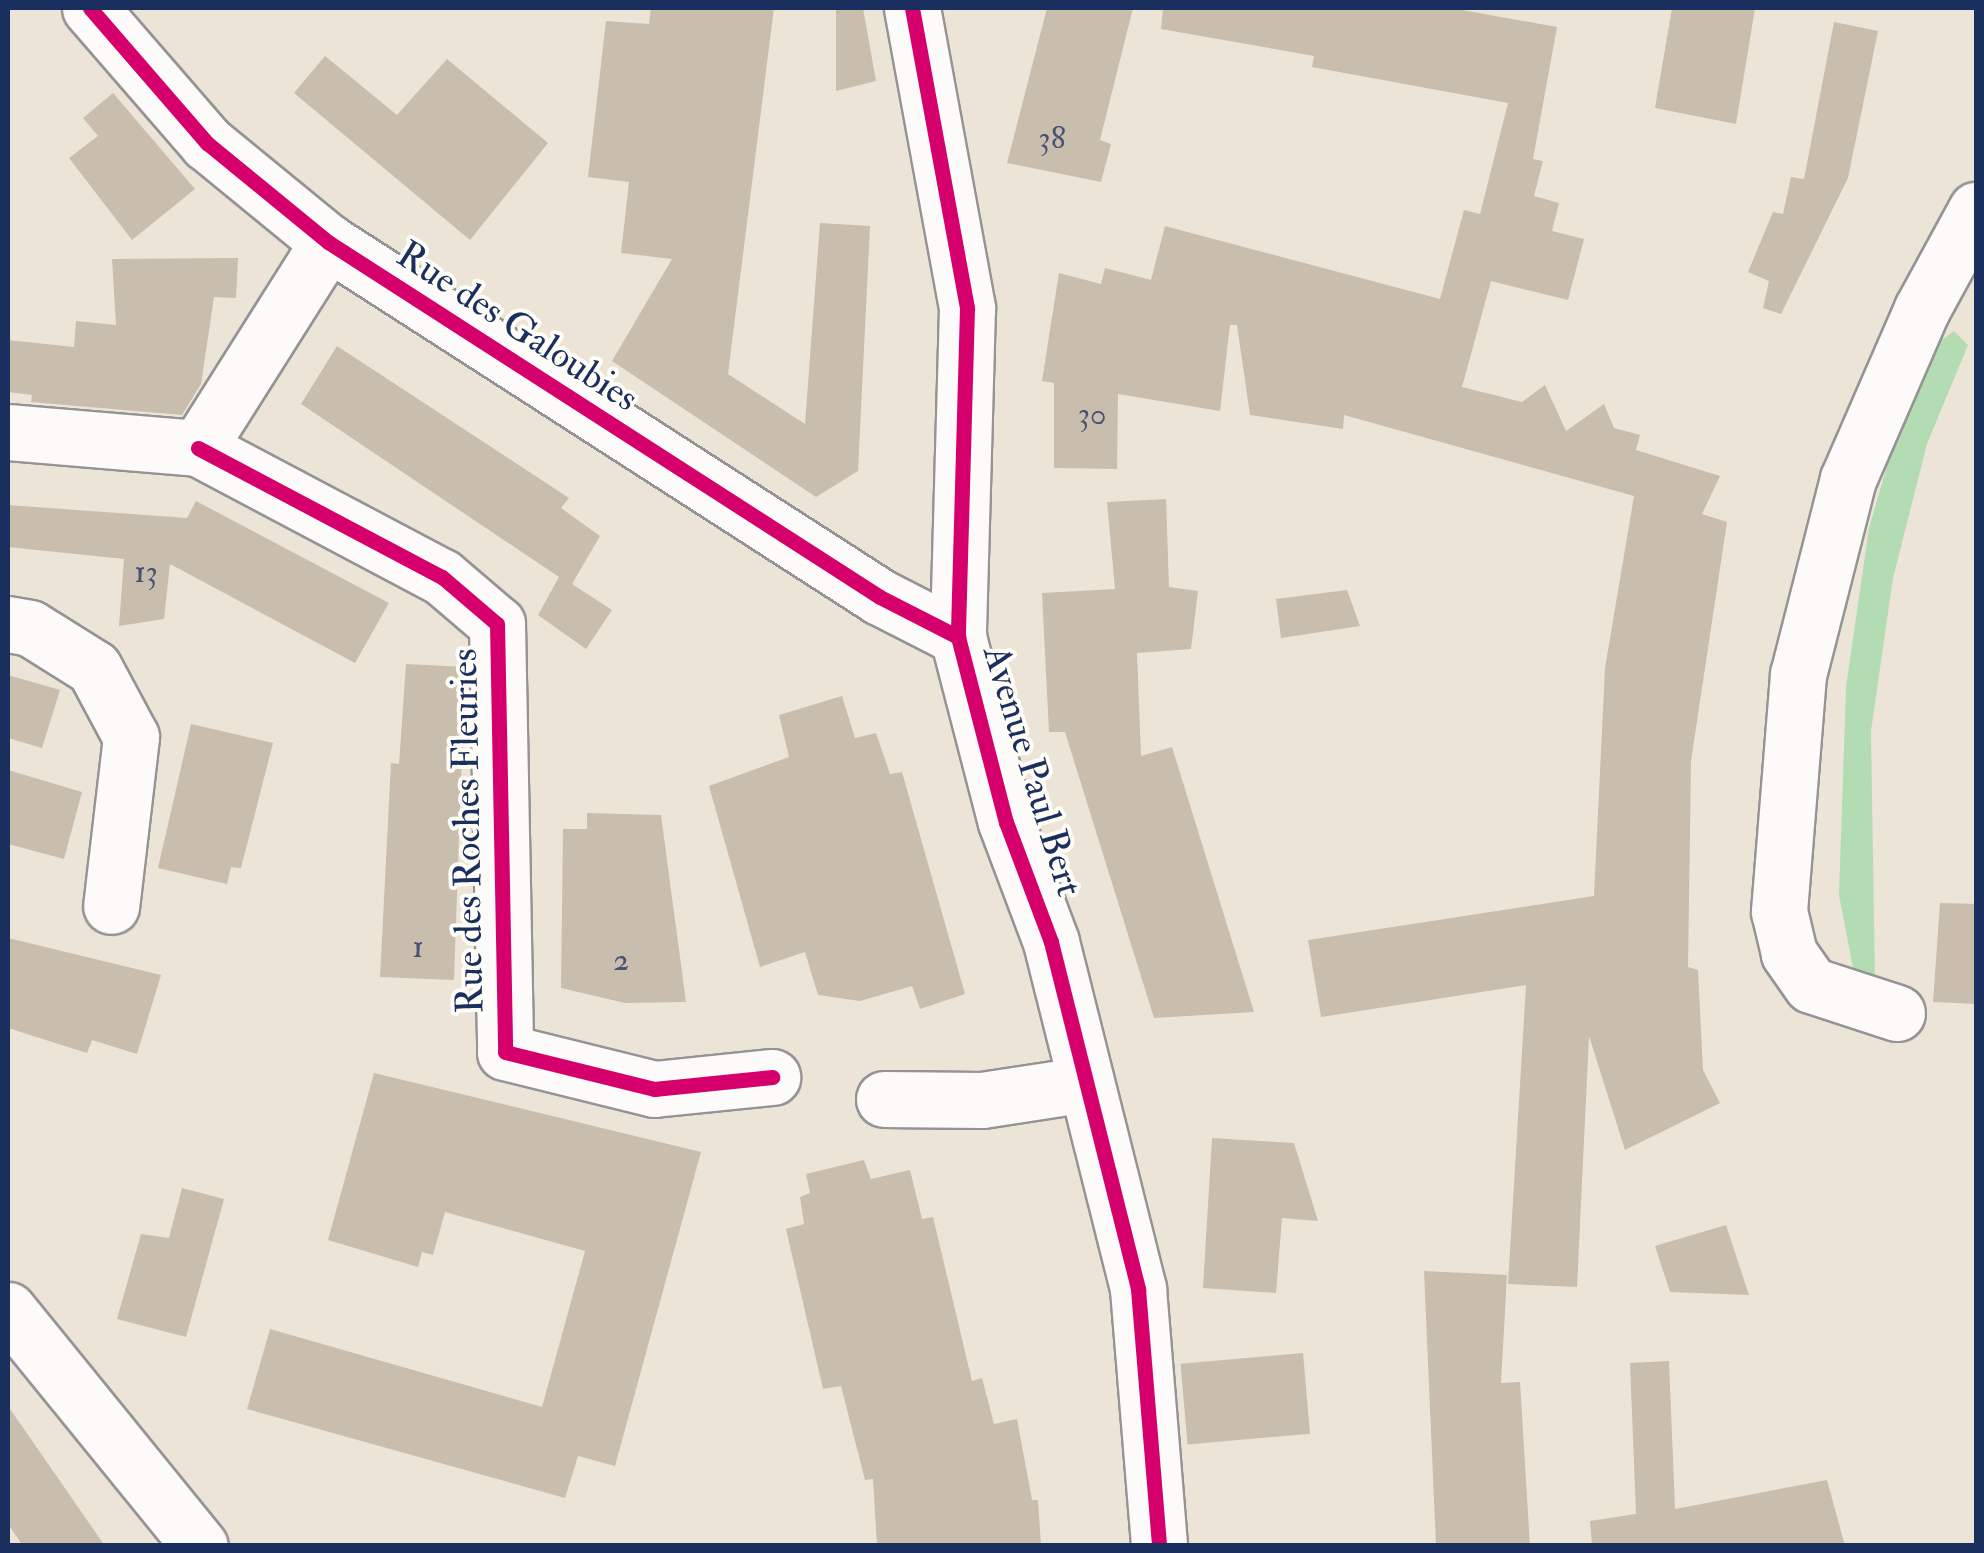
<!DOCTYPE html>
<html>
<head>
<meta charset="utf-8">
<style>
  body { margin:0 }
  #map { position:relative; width:1984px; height:1553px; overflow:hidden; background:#ece4d7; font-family:"IM FELL Double Pica",serif }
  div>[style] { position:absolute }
  .green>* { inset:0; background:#b4dcb3 }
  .building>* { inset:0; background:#c9bead; transform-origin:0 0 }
  .roads { filter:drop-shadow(2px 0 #959394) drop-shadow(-2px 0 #959394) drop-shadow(0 2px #959394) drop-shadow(0 -2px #959394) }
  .minor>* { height:55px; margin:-27.5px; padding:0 27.5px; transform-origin:27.5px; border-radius:27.5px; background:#fcfbf9 }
  .cycleway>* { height:15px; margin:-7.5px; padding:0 7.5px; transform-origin:7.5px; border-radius:7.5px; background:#d6006c }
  span { translate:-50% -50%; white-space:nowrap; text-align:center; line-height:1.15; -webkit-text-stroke:8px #fdfcf7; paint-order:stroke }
  .number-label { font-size:32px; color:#465372 }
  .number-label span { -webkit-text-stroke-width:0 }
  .street-label { font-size:38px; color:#1b2f5e }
  .frame { position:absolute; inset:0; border:10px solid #1b2f5e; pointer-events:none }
</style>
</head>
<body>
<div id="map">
  <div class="green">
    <div style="clip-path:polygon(1954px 331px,1968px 345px,1927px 444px,1893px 578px,1871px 731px,1875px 983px,1854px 973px,1839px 895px,1846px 687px,1869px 528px,1906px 401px,1935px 345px)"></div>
  </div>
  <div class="building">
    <div style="clip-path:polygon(651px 8px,774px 8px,728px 374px,805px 424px,820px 223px,870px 226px,858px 471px,816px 497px,612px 361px,672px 259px,621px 253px,629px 182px,588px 177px,606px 21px,649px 24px)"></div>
    <div style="clip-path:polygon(836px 8px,863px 8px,876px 81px,836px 91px)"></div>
    <div style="clip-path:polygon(1047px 8px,1133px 8px,1100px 140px,1111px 144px,1101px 182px,1007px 163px)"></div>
    <div style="clip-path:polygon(1163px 8px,1451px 8px,1557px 27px,1533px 159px,1543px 161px,1534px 196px,1559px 203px,1552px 231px,1584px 239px,1568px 300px,1491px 281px,1462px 387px,1522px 402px,1545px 385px,1566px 431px,1604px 404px,1614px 428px,1640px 435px,1636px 450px,1720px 476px,1702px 514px,1727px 522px,1691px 761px,1688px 967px,1698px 970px,1703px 1070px,1720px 1103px,1625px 1150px,1589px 1036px,1577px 1287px,1508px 1284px,1526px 985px,1321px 1017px,1308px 940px,1594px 896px,1605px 668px,1634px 496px,1344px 415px,1343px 429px,1250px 415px,1237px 325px,1230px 325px,1220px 411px,1118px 394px,1117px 469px,1054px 468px,1054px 383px,1042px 381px,1059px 273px,1101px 284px,1105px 268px,1151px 280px,1165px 226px,1440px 299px,1464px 210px,1480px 214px,1508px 103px,1312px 67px,1314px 56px,1161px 29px)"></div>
    <div style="clip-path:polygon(1672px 8px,1755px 8px,1736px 124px,1655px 108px)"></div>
    <div style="clip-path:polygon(1834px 22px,1878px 31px,1848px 178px,1781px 314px,1763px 308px,1769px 281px,1748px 272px,1773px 212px,1783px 214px,1791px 177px,1804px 179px)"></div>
    <div style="clip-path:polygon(325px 56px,397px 115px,447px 59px,548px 143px,470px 240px,294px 93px)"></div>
    <div style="clip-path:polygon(113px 93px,195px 189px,132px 240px,69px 158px,98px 136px,83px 118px)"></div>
    <div style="clip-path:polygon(238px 258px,236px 298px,214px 297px,201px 384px,182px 415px,31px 402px,32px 395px,8px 392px,8px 340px,74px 347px,76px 321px,116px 325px,112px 259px)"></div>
    <div style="clip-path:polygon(337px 346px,569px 498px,561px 508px,600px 536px,572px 584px,612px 610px,586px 649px,538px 615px,559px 577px,301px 404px)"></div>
    <div style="clip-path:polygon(1166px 499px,1169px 587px,1198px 591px,1191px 649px,1137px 653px,1141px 756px,1172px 747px,1254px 1012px,1154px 1018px,1065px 732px,1049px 732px,1042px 593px,1115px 589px,1107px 502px)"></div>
    <div style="clip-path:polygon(196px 501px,389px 603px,355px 663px,170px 564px,164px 619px,119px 626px,124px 559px,8px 547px,8px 505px,187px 518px)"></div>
    <div style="clip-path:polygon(1347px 590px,1360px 626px,1281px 638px,1276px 599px)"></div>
    <div style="clip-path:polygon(406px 664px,465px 667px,454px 980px,380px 977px,391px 763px,399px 764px)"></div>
    <div style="clip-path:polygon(8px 675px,60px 690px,42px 748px,8px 738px)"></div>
    <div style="clip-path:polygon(842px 696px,855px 738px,876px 733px,890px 774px,902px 772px,965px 994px,920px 1009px,912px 986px,860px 1001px,818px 995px,805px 952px,760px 967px,709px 786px,789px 757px,779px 715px)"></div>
    <div style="clip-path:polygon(191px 724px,273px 743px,241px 868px,231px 867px,227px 884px,158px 868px)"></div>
    <div style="clip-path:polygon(8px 770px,82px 792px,64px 859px,8px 844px)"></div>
    <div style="clip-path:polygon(587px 813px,661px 815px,686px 1002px,625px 1003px,561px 988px,563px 829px,587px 829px)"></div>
    <div style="clip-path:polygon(1940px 903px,1976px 904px,1976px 1004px,1933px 1002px)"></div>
    <div style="clip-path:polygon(8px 938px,161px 975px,137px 1054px,92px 1040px,87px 1053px,8px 1028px)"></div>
    <div style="clip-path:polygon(374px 1073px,701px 1152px,615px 1466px,578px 1456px,565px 1498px,247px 1409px,270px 1329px,542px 1407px,585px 1251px,445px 1212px,433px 1255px,422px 1252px,418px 1267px,328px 1240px)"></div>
    <div style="clip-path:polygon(1212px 1138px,1294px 1143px,1318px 1221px,1282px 1218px,1276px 1293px,1203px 1288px)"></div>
    <div style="clip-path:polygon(864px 1160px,871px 1179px,910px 1170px,922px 1219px,933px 1217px,972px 1381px,982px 1378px,994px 1424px,1017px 1419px,1032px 1500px,1038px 1500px,1041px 1546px,877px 1546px,873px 1479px,865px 1480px,841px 1386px,823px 1389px,786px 1229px,804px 1224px,800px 1197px,810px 1193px,806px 1174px)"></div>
    <div style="clip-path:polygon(182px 1188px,224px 1199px,186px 1337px,117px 1319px,141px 1234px,169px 1238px)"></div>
    <div style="clip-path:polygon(1726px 1225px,1749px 1295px,1670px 1292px,1655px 1246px)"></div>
    <div style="clip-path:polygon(1424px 1271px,1507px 1275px,1501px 1383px,1520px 1382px,1530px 1546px,1436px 1546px)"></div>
    <div style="left:1303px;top:1353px;width:81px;height:123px;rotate:85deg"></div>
    <div style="clip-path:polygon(1669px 1361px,1675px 1509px,1827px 1480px,1845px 1546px,1592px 1546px,1590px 1521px,1636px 1514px,1630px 1363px)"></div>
    <div style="clip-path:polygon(8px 1406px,105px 1546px,23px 1546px,8px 1524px)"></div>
  </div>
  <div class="roads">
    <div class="minor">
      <div style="left:90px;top:8px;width:179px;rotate:49.1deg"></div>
      <div style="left:207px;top:143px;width:156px;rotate:39.3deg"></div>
      <div style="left:328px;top:242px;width:656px;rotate:32.75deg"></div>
      <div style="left:880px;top:597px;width:88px;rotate:27.1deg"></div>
      <div style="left:912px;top:8px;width:305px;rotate:79.6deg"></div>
      <div style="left:967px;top:308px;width:329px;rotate:91.6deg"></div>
      <div style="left:958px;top:637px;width:191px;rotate:75.5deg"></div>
      <div style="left:1006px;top:822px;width:128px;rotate:69.4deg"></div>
      <div style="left:1051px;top:942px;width:358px;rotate:75.9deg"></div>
      <div style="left:1138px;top:1289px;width:258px;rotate:85.3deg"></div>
      <div style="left:8px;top:432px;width:191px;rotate:4.8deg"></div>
      <div style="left:198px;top:448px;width:244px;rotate:-57.7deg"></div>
      <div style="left:198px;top:448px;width:276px;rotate:27.9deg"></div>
      <div style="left:442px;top:577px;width:72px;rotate:40.5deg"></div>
      <div style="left:497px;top:624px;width:428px;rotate:88.9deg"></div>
      <div style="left:505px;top:1052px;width:154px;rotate:13.9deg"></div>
      <div style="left:654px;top:1089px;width:119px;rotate:-5.8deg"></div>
      <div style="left:8px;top:624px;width:22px;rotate:10deg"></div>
      <div style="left:30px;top:628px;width:75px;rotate:32deg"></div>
      <div style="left:94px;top:668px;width:78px;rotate:61.8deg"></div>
      <div style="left:131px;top:737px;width:170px;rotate:96.7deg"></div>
      <div style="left:1897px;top:1013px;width:90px;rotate:-162deg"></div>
      <div style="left:1811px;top:985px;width:39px;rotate:-125deg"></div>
      <div style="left:1789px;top:953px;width:43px;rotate:-103.4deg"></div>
      <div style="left:1779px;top:911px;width:237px;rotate:-85.4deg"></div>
      <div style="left:1798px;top:675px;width:202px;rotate:-75.7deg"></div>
      <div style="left:1848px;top:479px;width:185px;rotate:-66.5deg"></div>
      <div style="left:1922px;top:309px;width:113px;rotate:-61.4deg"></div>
      <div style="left:884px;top:1099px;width:98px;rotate:0.6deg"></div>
      <div style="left:982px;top:1100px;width:105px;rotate:-8.7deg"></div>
      <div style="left:8px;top:1310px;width:304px;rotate:50.9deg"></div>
    </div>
  </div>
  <div class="cycleway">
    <div style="left:90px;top:8px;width:179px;rotate:49.1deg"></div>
    <div style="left:207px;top:143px;width:156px;rotate:39.3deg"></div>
    <div style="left:328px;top:242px;width:656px;rotate:32.75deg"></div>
    <div style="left:880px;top:597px;width:88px;rotate:27.1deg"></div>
    <div style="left:912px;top:8px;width:305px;rotate:79.6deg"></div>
    <div style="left:967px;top:308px;width:329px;rotate:91.6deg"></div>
    <div style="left:958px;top:637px;width:191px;rotate:75.5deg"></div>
    <div style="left:1006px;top:822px;width:128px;rotate:69.4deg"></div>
    <div style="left:1051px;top:942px;width:358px;rotate:75.9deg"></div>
    <div style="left:1138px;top:1289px;width:258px;rotate:85.3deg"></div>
    <div style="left:198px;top:448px;width:276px;rotate:27.9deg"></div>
    <div style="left:442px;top:577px;width:72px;rotate:40.5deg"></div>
    <div style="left:497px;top:624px;width:428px;rotate:88.9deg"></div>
    <div style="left:505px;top:1052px;width:154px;rotate:13.9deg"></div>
    <div style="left:654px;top:1089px;width:119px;rotate:-5.8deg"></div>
  </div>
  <div class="number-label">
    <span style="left:1052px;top:138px">38</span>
    <span style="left:1092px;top:414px">30</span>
    <span style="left:146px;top:572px">13</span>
    <span style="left:418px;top:947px">1</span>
    <span style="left:621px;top:960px">2</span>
  </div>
  <div class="street-label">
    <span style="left:517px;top:327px;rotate:33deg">Rue des Galoubies</span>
    <span style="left:1032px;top:771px;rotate:73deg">Avenue Paul Bert</span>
    <span style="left:468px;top:831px;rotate:-91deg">Rue des Roches Fleuries</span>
  </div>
  <div class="frame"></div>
</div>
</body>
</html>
